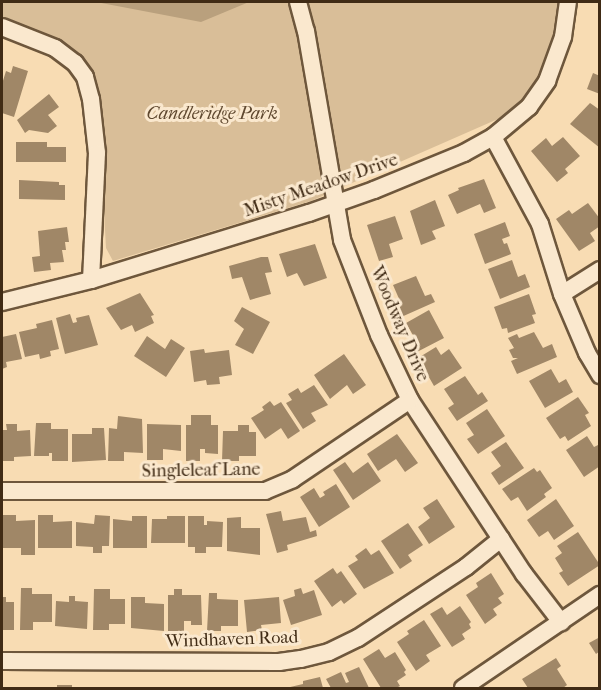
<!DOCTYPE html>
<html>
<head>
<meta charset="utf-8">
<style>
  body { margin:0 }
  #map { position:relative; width:601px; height:690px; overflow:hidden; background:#f8dcb3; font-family:"IM FELL French Canon",serif }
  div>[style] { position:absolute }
  .green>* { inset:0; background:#d9be98 }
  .water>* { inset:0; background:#b9a07d }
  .building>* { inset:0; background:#a08767; transform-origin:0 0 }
  .roads { filter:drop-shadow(2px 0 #6e573c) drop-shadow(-2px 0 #6e573c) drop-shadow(0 2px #6e573c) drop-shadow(0 -2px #6e573c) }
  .minor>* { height:16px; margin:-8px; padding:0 8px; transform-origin:8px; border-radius:8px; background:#fae8ce }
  span { translate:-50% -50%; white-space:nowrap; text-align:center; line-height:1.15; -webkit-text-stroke:6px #fae8ce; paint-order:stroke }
  .park-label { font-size:18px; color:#5f482f; font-style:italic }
  .street-label { font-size:18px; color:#402b15 }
  .frame { position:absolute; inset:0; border:3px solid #402b15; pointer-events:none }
</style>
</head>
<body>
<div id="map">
  <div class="green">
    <div style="clip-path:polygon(2px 2px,565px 2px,545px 73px,507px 115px,311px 201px,113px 261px,106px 248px,98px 106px,61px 49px,2px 19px)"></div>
  </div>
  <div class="water">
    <div style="clip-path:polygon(96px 2px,249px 2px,201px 22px)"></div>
  </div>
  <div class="building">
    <div style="clip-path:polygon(13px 66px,28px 71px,14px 117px,2px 113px,2px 84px,6px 71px,11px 73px)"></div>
    <div style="clip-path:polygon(593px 73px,600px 76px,600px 94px,587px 89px)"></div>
    <div style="clip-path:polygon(49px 94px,59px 107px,48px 115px,57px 126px,48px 133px,29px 130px,25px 133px,17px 120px)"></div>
    <div style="clip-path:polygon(590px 103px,600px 110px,600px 148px,570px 124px)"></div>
    <div style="clip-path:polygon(563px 137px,580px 156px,565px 169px,568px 173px,557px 182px,531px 151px,546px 138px,552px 146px)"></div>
    <div style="clip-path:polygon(16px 142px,47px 142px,47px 147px,66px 147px,66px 162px,16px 162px)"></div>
    <div style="clip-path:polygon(484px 179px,496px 208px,484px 213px,480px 204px,457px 214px,448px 195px,459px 190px,458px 188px)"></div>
    <div style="clip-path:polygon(19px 180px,59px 182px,59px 185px,65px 185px,65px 200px,19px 199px)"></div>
    <div style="clip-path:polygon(435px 200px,445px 226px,432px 231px,436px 239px,421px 245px,410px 211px)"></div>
    <div style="clip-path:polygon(588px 203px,600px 219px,600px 226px,590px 233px,595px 241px,579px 251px,556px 219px,569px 210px,572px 214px)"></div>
    <div style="clip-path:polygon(395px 216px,403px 239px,389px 244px,393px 257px,379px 261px,367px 225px)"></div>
    <div style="clip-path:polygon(505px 222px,510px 236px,502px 239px,504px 244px,507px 243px,511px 254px,485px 264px,474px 234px)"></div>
    <div style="clip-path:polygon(67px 227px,69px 242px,65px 242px,66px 250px,62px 250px,64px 262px,50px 263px,51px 270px,34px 272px,32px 257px,40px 256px,38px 231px)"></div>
    <div style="clip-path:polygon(315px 244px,327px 278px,304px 286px,297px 273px,287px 277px,279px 254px)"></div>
    <div style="clip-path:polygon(261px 257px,268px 257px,272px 272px,265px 273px,271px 294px,250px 300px,242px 277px,232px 279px,229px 266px)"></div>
    <div style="clip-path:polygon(512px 260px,518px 277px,525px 274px,530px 287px,500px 299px,488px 269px)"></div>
    <div style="clip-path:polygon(416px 276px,425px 296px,431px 294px,435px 302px,399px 318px,393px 304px,400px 301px,393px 285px)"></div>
    <div style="clip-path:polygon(140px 293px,154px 315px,151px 316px,154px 323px,135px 332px,132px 325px,121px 330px,106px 308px)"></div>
    <div style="clip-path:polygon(529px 294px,536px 314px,532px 315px,535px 323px,508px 333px,507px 328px,502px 329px,494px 307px)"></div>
    <div style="clip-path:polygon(242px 307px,270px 322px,253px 354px,235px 345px,244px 329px,234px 321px)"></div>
    <div style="clip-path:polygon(429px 310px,444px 338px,415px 353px,408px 340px,414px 337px,406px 323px)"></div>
    <div style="clip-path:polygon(70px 314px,73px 323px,77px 322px,76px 318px,89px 315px,98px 345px,65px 354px,56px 318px)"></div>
    <div style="clip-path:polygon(52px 320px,59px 349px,50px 351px,51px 356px,40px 359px,39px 354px,25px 357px,19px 332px,37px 328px,36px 324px)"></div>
    <div style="clip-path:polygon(534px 332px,543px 348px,552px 344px,557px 357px,517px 374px,511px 361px,518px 358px,513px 358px,509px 350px,514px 348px,508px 338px,517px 334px,519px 338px)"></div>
    <div style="clip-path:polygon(16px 334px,22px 359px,6px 362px,7px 367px,2px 369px,2px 337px)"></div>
    <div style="clip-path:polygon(147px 336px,165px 349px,171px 339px,185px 348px,166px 377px,134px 356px)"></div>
    <div style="clip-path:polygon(436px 347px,441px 355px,449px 349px,462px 368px,434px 386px,418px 358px)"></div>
    <div style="clip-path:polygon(204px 349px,205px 353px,229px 350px,232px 375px,219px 377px,220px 384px,207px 385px,206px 380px,194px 382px,190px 351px)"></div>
    <div style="clip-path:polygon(344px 354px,366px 385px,353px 394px,347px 385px,330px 399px,314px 375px)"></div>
    <div style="clip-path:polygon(551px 369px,559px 383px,566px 379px,573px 392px,545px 408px,529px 381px)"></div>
    <div style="clip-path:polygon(465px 376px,478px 395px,482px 392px,488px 401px,457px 421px,448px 408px,454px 404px,444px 389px)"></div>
    <div style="clip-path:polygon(314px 385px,328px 405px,311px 413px,316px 421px,303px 429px,286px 403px,292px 400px,288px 394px,298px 388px,301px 393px)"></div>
    <div style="clip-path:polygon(578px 397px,589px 413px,585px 415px,591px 426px,568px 441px,565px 436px,560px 439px,546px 418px)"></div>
    <div style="clip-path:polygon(270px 401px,274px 406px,281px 402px,300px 431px,288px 439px,281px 428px,265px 439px,251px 418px,264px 410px,262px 407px)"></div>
    <div style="clip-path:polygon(487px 409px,505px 436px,478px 454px,467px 439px,474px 435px,466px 423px)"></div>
    <div style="clip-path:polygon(191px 415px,211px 415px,211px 425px,218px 425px,218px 454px,205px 453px,205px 449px,200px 449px,200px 461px,186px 461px,186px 425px,191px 425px)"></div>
    <div style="clip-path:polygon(118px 416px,142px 419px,143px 453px,124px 452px,124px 461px,108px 461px,109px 428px,117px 429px)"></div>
    <div style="clip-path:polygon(36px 423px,51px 423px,51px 429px,68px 429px,68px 461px,52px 461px,52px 453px,49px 453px,49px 456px,34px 456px)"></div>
    <div style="clip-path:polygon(6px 424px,17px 424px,17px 431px,30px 430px,31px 456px,14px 457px,14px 461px,2px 461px,2px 430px,7px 430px)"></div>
    <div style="clip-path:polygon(147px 424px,181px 425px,181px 451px,163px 449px,163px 460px,147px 460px)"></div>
    <div style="clip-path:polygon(238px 425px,249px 425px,249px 432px,256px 432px,256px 456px,239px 456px,239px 461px,222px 461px,223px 431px,238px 431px)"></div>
    <div style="clip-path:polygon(92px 428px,104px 428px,106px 460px,72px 462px,72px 434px,92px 434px)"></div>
    <div style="clip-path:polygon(397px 434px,418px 463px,405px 472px,396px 459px,378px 471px,367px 454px)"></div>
    <div style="clip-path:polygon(587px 436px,594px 447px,600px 444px,600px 466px,584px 477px,566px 450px)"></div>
    <div style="clip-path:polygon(506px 442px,524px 468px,499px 485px,491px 473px,501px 466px,491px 452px)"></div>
    <div style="clip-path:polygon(345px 462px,353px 473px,368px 462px,381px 481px,353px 500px,333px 470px)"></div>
    <div style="clip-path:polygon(534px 468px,537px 472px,540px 470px,552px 488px,544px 494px,546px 497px,527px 511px,518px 497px,511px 501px,502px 489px)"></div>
    <div style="clip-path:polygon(336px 484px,350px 507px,319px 527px,300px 497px,314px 488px,320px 498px,325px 495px,323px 492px)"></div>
    <div style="clip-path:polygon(437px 499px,455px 527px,429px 544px,418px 527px,430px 518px,423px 508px)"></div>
    <div style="clip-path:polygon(556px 499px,574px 526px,554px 540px,548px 531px,539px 537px,527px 520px)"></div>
    <div style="clip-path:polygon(281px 511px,283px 521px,306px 517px,310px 532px,316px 530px,317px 536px,287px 545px,288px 550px,277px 553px,266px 514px)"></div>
    <div style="clip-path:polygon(2px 515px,16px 515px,16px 521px,35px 520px,35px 555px,21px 555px,21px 548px,2px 548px)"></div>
    <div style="clip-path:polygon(38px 515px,53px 515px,53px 522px,72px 521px,72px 548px,38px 548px)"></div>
    <div style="clip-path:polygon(95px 515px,110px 516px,109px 546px,102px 546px,102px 553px,93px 553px,93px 547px,76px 546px,76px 522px,94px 524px)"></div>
    <div style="clip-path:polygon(132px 516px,147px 516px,147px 548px,113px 548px,113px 519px,132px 521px)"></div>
    <div style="clip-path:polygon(167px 516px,185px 516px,185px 543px,151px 543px,152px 519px,167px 519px)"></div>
    <div style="clip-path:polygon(188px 516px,204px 516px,204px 525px,207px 525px,207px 521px,223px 522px,222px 547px,206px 547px,206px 553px,195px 553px,195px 547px,188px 547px)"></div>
    <div style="clip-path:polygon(241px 517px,241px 528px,260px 528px,260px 555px,227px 551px,227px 518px)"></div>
    <div style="clip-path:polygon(408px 523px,423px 545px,408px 555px,412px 561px,400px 569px,381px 541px)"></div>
    <div style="clip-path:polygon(578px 532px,600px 565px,568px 586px,559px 573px,563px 571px,555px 558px,562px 553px,557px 546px)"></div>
    <div style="clip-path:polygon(366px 548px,371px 555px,379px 550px,394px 573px,364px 589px,348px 566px,358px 560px,355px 556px)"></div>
    <div style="clip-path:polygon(333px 568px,337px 574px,341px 571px,357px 594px,344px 604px,341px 600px,332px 607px,314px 581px)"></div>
    <div style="clip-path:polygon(491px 573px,504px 594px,498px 598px,502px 603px,493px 609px,497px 615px,485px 624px,466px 595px,478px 587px,476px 583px)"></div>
    <div style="clip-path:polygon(21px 588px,32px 588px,32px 594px,52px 594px,52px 622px,33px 622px,33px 630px,20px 630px)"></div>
    <div style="clip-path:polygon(301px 588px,303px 594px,314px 590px,322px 615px,291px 625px,283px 600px,295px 596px,294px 590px)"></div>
    <div style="clip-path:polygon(94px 589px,110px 589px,110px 599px,125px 599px,125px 624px,109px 624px,109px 630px,93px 630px)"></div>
    <div style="clip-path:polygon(174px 589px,182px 589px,182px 595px,201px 595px,202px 625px,191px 625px,191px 621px,184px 621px,184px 631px,168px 631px,168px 595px,174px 595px)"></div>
    <div style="clip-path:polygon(209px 593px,217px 593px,217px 599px,238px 600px,238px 626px,221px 626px,221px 631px,207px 631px)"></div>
    <div style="clip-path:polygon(69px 596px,75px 596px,75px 601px,88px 602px,87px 629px,55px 626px,56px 601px,69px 602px)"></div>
    <div style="clip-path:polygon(2px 597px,6px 597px,6px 602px,14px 602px,14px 630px,2px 630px)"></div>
    <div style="clip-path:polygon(131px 597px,145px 597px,145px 603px,164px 604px,164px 631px,131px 628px)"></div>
    <div style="clip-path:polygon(279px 597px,281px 623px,261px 625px,262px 630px,247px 632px,244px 600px)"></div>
    <div style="clip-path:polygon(460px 606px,471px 622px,469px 624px,471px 628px,462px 634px,465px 639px,452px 647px,430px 614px,442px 607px,447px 615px)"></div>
    <div style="clip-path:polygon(424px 620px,441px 646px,426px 655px,430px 661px,416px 671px,397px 642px,409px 634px,407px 631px)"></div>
    <div style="clip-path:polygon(600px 637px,600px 651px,596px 654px,589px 643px)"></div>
    <div style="clip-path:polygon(379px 649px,385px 658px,395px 652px,406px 670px,404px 672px,406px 675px,397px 681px,400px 686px,396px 688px,381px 688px,363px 659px)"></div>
    <div style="clip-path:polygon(556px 658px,561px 666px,557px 669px,567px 685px,563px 688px,528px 688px,522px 679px)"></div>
    <div style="clip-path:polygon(359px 667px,369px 688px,331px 688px,326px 679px,341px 672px,346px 683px,349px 682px,345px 673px)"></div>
    <div style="clip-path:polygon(320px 677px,323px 688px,286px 688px,303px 684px,303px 681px)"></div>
    <div style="left:57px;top:685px;width:15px;height:3px"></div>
  </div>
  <div class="roads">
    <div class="minor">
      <div style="left:298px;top:2px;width:30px;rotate:75deg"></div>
      <div style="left:306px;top:31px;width:212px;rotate:80.2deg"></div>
      <div style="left:342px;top:240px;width:102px;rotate:68.7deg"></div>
      <div style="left:379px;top:335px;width:72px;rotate:64.5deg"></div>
      <div style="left:410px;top:400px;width:208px;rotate:56.8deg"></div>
      <div style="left:524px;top:574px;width:61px;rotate:52.4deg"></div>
      <div style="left:2px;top:27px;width:57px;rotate:21.6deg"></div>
      <div style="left:55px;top:48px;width:25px;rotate:37deg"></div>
      <div style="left:75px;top:63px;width:17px;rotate:54deg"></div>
      <div style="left:85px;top:77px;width:23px;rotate:75deg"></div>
      <div style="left:91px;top:99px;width:54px;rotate:83.7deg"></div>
      <div style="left:97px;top:153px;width:127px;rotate:92.7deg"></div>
      <div style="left:493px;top:137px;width:99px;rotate:61.6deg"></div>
      <div style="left:540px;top:224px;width:73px;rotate:72.6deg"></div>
      <div style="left:562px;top:294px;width:64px;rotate:67deg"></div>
      <div style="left:587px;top:353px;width:26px;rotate:59deg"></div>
      <div style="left:562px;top:294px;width:45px;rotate:-32.3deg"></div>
      <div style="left:2px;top:302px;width:92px;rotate:-13.9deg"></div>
      <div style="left:91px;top:280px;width:228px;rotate:-17.1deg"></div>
      <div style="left:309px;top:213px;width:69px;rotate:-19.5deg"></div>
      <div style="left:374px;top:190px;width:97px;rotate:-22.3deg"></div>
      <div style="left:464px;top:153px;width:33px;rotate:-29deg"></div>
      <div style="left:493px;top:137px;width:47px;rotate:-39.8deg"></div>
      <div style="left:529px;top:107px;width:32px;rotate:-55deg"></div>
      <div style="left:547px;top:81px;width:47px;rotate:-70deg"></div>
      <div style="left:563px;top:37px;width:35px;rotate:-82deg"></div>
      <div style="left:2px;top:491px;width:263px"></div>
      <div style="left:265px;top:491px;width:30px;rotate:-23deg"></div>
      <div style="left:293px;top:479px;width:141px;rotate:-34deg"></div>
      <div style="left:2px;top:661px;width:277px;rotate:0.2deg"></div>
      <div style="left:279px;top:662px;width:22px;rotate:-8deg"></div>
      <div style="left:301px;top:659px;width:29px;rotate:-14deg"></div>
      <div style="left:329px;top:652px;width:32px;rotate:-26deg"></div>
      <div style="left:358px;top:638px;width:129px;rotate:-33.3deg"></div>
      <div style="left:466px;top:567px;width:45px;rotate:-38.7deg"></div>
      <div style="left:463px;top:688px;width:166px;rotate:-34.2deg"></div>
    </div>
  </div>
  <div class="park-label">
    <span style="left:212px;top:114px">Candleridge Park</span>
  </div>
  <div class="street-label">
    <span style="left:321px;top:186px;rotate:-19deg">Misty Meadow Drive</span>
    <span style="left:399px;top:324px;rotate:67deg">Woodway Drive</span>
    <span style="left:201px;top:471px;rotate:-1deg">Singleleaf Lane</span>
    <span style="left:232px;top:640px;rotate:-2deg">Windhaven Road</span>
  </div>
  <div class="frame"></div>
</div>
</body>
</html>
